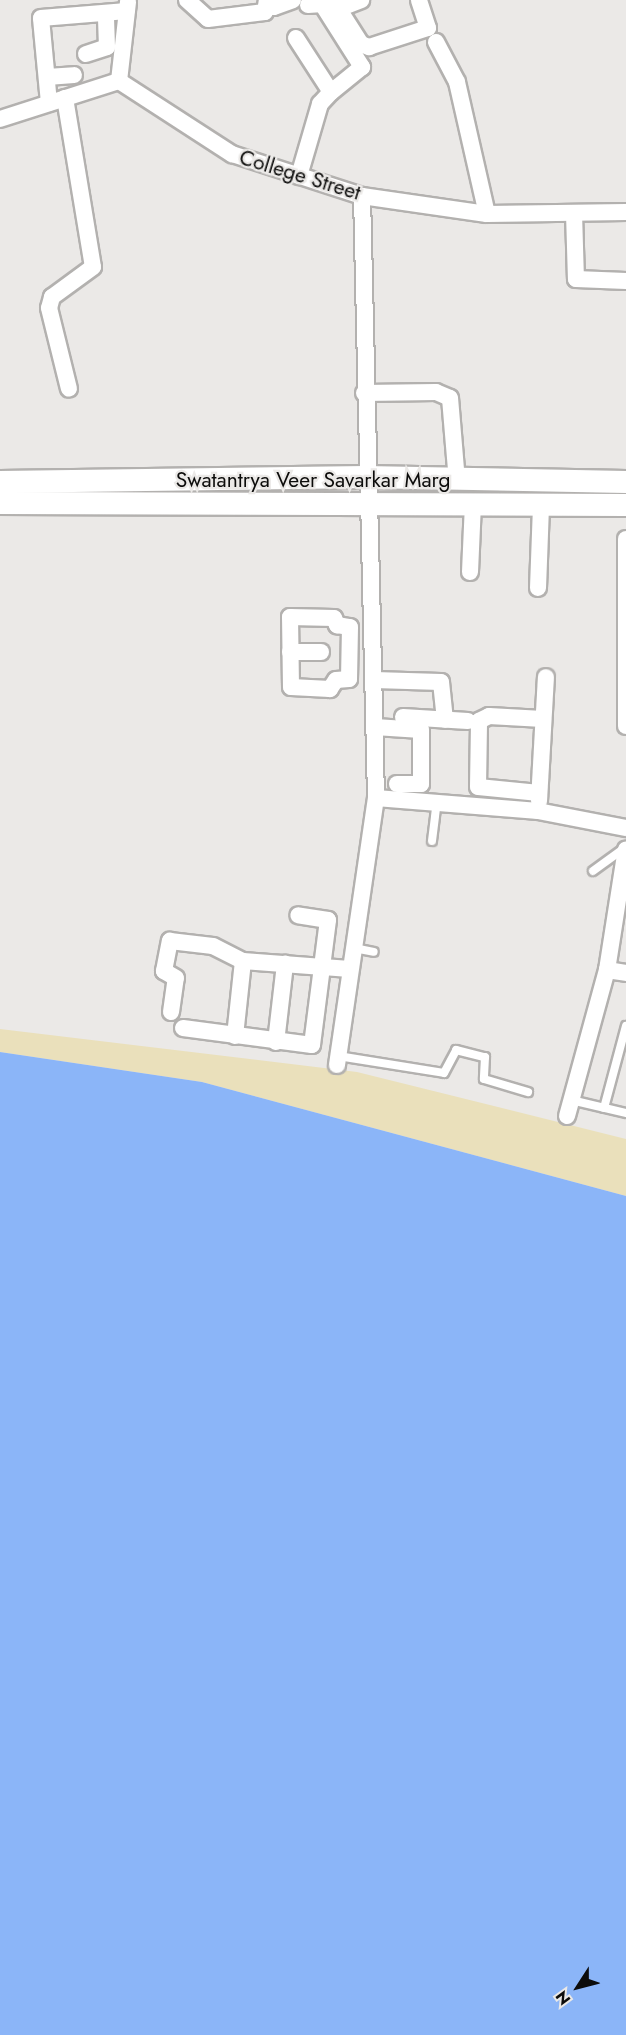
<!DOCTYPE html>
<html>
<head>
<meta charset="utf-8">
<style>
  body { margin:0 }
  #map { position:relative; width:626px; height:2035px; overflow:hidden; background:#ebe9e7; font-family:Jost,sans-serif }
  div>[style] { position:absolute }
  .sand>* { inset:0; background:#eae0bb }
  .water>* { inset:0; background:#8bb5f8 }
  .roads { filter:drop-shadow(2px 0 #b3b1af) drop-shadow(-2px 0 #b3b1af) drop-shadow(0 2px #b3b1af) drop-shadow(0 -2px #b3b1af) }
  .service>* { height:8px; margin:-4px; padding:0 4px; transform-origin:4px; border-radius:4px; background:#fff }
  .minor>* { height:16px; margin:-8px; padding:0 8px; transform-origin:8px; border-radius:8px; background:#fff }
  .secondary>* { height:22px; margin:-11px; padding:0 11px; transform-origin:11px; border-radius:11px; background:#fff }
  span { translate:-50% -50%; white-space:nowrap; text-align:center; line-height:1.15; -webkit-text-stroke:4.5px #ebe9e7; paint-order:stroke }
  .street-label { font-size:21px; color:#0c0c0b }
  .north { position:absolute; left:548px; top:1957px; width:60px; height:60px; -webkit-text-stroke:4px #ebe9e7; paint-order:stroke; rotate:234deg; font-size:16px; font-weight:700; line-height:24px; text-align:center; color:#0c0c0b }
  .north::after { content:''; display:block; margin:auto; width:21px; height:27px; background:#0c0c0b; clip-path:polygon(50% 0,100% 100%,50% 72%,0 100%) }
</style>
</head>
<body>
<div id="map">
  <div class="sand">
    <div style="clip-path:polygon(0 1029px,357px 1072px,626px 1139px,626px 1196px,202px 1082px,0 1052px)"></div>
  </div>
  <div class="water">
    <div style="clip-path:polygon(0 1052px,202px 1082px,626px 1196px,626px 2035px,0 2035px)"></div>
  </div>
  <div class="roads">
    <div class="service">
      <div style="left:432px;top:841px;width:38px;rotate:-83deg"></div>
      <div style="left:593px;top:871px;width:41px;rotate:-36deg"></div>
      <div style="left:354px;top:948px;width:20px;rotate:11deg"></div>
      <div style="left:338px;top:1056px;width:107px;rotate:9.1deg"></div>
      <div style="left:444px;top:1073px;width:26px;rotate:-62deg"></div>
      <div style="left:456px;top:1050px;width:30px;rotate:14deg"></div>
      <div style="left:485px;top:1057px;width:22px;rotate:93deg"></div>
      <div style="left:484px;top:1079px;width:46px;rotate:16.5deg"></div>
      <div style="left:571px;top:1100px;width:57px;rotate:13.3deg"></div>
      <div style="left:604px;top:1108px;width:85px;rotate:-75deg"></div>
    </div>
    <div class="minor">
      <div style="left:187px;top:0;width:28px;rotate:42deg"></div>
      <div style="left:208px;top:19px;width:57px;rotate:-7deg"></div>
      <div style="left:265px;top:12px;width:12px;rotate:-81deg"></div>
      <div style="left:270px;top:0;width:8px;rotate:60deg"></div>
      <div style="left:274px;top:7px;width:20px;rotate:-20deg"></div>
      <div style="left:333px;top:0;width:52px;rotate:57.5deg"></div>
      <div style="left:361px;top:44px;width:9px;rotate:21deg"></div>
      <div style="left:369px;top:47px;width:62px;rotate:-17.9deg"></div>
      <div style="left:428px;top:28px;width:29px;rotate:-108deg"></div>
      <div style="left:308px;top:5px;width:14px;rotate:-4deg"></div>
      <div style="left:322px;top:4px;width:75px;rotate:57.6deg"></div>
      <div style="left:362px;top:67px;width:40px;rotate:141deg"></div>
      <div style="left:338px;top:9px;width:25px;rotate:-21deg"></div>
      <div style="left:296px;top:38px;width:64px;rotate:57.1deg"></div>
      <div style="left:331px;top:92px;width:16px;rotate:133deg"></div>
      <div style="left:320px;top:104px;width:75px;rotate:106.3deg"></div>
      <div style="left:436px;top:42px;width:45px;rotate:62.3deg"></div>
      <div style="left:457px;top:82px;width:135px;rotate:77.2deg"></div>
      <div style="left:86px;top:54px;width:22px;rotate:-18deg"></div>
      <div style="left:107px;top:47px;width:34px;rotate:-92deg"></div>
      <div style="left:47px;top:77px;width:27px;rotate:-4deg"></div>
      <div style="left:119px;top:81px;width:80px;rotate:-83.5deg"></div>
      <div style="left:65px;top:98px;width:171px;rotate:80.6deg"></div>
      <div style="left:93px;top:267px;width:51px;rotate:143.8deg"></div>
      <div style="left:52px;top:297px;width:11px;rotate:105deg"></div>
      <div style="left:49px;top:308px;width:83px;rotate:76.1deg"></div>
      <div style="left:49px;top:103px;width:85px;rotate:-95.4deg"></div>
      <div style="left:41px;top:18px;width:86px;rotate:-4.7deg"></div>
      <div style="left:0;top:119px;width:125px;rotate:-17.7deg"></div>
      <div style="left:119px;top:81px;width:135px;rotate:32.9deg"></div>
      <div style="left:232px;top:154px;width:137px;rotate:17.9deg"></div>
      <div style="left:362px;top:196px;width:126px;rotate:8.2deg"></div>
      <div style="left:487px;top:214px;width:139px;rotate:-0.8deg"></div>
      <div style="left:574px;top:213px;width:66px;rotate:88.3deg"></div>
      <div style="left:576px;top:279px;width:50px;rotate:2.3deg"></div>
      <div style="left:364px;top:393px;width:72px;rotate:-0.8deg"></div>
      <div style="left:436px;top:392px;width:15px;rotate:23deg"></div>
      <div style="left:450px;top:398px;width:83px;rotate:85.2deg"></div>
      <div style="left:626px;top:539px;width:187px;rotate:90deg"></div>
      <div style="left:470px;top:572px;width:69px;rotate:-87.5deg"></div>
      <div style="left:538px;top:588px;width:83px;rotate:-87.9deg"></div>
      <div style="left:290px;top:617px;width:44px;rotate:1.3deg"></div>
      <div style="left:334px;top:618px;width:8px;rotate:67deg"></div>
      <div style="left:337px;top:625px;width:13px;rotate:9deg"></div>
      <div style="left:350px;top:627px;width:52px;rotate:91.1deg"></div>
      <div style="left:349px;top:679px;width:13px;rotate:176deg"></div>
      <div style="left:336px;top:680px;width:11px;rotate:124deg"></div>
      <div style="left:330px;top:689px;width:39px;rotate:-177deg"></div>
      <div style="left:291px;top:687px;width:70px;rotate:-90.8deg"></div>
      <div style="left:290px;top:652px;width:31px"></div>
      <div style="left:374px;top:680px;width:67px;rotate:1.7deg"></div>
      <div style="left:441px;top:682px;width:38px;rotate:84deg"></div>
      <div style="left:403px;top:717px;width:65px;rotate:3.5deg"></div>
      <div style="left:375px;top:727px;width:46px;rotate:3.7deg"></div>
      <div style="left:421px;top:730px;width:54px;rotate:90deg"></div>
      <div style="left:421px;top:784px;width:24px;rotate:180deg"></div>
      <div style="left:539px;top:793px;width:61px;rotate:-174.4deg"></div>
      <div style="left:478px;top:787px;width:66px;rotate:-89.1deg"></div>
      <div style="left:479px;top:721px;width:11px;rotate:-27deg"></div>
      <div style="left:489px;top:716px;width:54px;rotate:3.2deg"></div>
      <div style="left:376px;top:798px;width:163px;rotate:4.6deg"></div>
      <div style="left:538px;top:811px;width:90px;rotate:10.9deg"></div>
      <div style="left:539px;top:801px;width:124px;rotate:-86.8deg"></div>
      <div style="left:607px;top:970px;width:19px;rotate:9deg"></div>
      <div style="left:171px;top:1012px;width:34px;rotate:-82deg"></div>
      <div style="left:176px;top:978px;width:14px;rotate:-150deg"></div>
      <div style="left:164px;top:971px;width:31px;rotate:-79deg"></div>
      <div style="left:170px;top:941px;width:43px;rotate:6.6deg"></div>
      <div style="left:213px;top:946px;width:34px;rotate:27deg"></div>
      <div style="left:243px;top:961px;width:107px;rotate:4.3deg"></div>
      <div style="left:183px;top:1028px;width:130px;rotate:7.5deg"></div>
      <div style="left:312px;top:1045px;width:126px;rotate:-82.7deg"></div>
      <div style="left:328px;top:920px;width:30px;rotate:-171deg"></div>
      <div style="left:235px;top:1036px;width:75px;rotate:-83.9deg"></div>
      <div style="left:276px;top:1042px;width:79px;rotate:-83.4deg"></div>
      <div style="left:337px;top:1065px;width:270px;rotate:-81.7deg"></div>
      <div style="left:376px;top:798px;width:602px;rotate:-91.33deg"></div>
      <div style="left:567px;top:1116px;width:151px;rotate:-74.7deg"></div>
      <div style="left:607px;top:970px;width:122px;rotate:-81.1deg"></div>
    </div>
    <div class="secondary">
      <div style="left:0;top:482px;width:365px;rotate:-0.8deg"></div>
      <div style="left:365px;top:477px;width:261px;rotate:1.1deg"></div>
      <div style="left:0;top:503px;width:626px;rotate:0.18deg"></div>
    </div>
  </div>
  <div class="street-label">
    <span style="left:300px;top:175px;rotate:17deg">College Street</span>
    <span style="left:313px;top:480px">Swatantrya Veer Savarkar Marg</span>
  </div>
  <div class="north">N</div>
</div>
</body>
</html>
